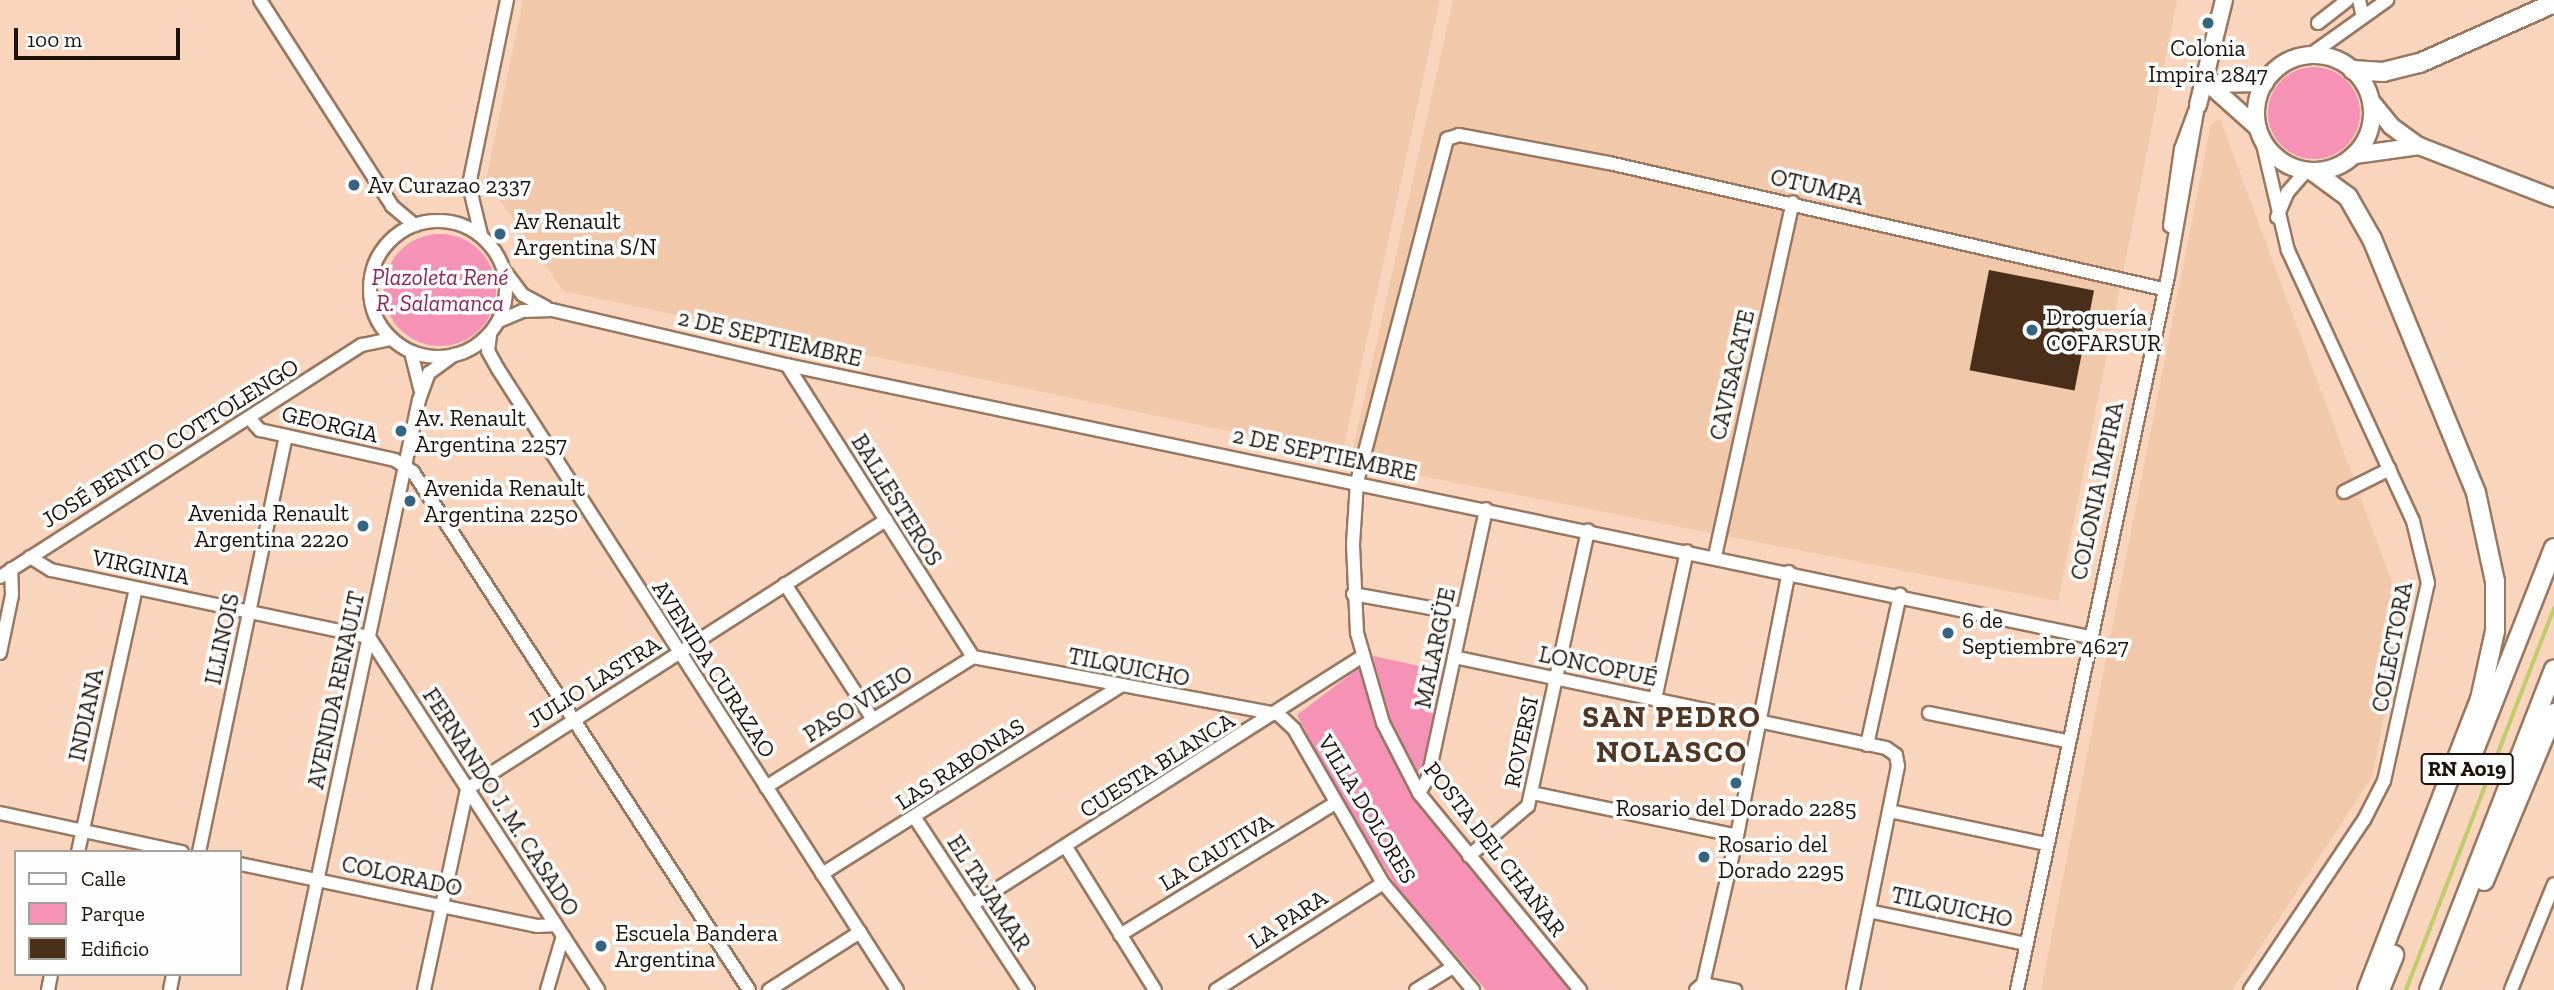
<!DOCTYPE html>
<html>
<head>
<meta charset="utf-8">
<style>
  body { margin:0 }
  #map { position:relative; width:2554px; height:990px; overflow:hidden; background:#f8d5bc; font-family:"Zilla Slab",serif }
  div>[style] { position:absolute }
  .built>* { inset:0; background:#f1c8aa }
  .green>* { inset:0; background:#f592b6 }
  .round { border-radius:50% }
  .stream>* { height:3.5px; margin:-1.75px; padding:0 1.75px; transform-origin:1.75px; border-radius:1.75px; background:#bccd6a }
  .building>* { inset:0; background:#492e19; transform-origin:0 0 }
  .roads { filter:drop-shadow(2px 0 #987861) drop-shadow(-2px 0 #987861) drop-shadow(0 2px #987861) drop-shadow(0 -2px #987861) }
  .minor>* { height:12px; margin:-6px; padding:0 6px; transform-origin:6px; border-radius:6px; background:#fff }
  .minor>.ring { margin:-6px; padding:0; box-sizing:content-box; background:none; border:12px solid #fff; border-radius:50% }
  .major>* { height:16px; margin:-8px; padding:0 8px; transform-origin:8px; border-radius:8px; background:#fff }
  .major>.ring { margin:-8px; padding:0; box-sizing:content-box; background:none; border:16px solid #fff; border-radius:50% }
  .highway>* { height:18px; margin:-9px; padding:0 9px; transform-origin:9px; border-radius:9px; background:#fff }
  .dots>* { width:19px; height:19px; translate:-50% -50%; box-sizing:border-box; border:4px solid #fefefe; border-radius:50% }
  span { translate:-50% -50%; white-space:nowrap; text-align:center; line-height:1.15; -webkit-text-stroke:7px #fefefe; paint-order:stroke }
  .shield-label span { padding:2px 5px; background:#fefefe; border:2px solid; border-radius:5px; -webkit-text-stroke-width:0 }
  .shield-label { font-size:21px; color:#1d1209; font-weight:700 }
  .poi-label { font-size:23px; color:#1d1209 }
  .left { translate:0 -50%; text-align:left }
  .right { translate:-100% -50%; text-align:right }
  .street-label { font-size:23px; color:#1d1209 }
  .park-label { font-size:23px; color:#942156; font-style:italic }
  .district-label { font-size:30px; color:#523621; font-weight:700; letter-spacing:2px }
  .legend { position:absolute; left:14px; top:850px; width:228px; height:126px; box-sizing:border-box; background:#fefefe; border:2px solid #a4a09c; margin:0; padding:9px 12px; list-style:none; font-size:21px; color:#1d1209 }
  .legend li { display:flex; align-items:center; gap:14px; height:35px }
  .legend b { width:35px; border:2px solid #a4a09c }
  .scale { position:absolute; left:14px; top:28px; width:166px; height:32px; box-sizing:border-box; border:4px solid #1d1209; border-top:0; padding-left:9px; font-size:21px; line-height:24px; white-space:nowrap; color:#1d1209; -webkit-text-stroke:5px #fefefe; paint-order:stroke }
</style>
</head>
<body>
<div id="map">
  <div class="built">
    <div style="clip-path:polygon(523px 0,1440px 0,1342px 455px,563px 291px,486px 180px)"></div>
    <div style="clip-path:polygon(1453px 0,2177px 0,2058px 601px,1350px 462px)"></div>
    <div style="clip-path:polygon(2220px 119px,2404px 614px,2372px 777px,2232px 990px,2041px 990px,2211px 124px)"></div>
  </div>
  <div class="green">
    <div class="round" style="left:2268px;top:67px;width:92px;height:92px"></div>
    <div class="round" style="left:384px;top:234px;width:112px;height:112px"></div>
    <div style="clip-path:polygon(1373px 656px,1447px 672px,1424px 771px,1415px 771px,1390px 721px)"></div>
    <div style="clip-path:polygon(1359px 668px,1379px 727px,1469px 860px,1571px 990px,1486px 990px,1397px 887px,1348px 811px,1297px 715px)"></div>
  </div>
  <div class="stream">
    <div style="left:2406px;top:990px;width:409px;rotate:-68.8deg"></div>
  </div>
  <div class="building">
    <div style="left:1989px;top:270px;width:107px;height:102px;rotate:11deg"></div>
  </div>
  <div class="roads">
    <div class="minor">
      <div style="left:260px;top:0;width:245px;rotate:57.3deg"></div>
      <div style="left:392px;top:206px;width:30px;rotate:40deg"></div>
      <div style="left:2359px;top:0;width:17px;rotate:77deg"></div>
      <div style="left:2318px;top:23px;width:37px;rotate:-38deg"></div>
      <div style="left:2310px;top:55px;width:95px;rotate:-35.5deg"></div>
      <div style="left:2277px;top:217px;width:26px;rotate:-67deg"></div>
      <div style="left:2287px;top:193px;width:29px;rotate:-49deg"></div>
      <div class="ring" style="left:370px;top:221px;width:124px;height:124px"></div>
      <div style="left:2170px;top:226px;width:78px;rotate:-81.9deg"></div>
      <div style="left:2181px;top:149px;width:40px;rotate:-69.8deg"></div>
      <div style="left:481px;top:235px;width:51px;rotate:-103.5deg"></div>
      <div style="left:469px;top:185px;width:189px;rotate:-78.4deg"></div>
      <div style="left:507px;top:274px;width:26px;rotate:53deg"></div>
      <div style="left:523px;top:295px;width:26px;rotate:28deg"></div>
      <div style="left:499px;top:321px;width:25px;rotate:-23deg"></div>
      <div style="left:522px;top:311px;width:30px;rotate:-2deg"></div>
      <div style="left:552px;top:310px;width:241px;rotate:13.2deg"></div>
      <div style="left:787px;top:365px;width:1330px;rotate:11.8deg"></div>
      <div style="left:490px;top:335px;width:16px;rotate:97deg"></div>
      <div style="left:488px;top:351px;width:21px;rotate:61deg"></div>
      <div style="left:498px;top:369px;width:738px;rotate:57.28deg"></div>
      <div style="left:411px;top:352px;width:38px;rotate:76deg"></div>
      <div style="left:787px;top:365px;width:346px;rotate:57.5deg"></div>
      <div style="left:250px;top:419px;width:15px;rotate:48deg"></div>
      <div style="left:260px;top:430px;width:138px;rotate:12.5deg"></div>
      <div style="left:395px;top:460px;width:22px;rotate:34deg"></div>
      <div style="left:413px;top:472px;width:617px;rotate:57.03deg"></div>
      <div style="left:2344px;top:492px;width:51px;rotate:-26.6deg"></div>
      <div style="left:1715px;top:556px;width:362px;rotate:-77.6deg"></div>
      <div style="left:30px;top:557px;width:25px;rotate:32deg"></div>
      <div style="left:51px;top:570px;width:325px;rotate:11.9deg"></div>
      <div style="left:369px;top:637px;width:421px;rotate:57deg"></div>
      <div style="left:0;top:577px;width:430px;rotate:-32.7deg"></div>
      <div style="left:362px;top:345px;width:30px;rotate:-12deg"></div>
      <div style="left:785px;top:584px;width:160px;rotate:57deg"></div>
      <div style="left:1353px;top:594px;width:112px;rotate:10.3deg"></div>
      <div style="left:0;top:653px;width:59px;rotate:-78.3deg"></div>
      <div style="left:12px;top:595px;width:26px;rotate:-92deg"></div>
      <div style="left:973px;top:657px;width:310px;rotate:10.6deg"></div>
      <div style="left:1454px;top:657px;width:441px;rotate:11.9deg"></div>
      <div style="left:1886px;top:748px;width:12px;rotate:35deg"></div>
      <div style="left:1896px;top:755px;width:11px;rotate:80deg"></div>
      <div style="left:1898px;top:766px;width:228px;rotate:101.4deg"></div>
      <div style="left:1655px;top:699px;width:151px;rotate:-77.8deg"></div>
      <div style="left:1929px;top:713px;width:141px;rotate:11.5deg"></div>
      <div style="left:1278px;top:714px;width:22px;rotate:43deg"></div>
      <div style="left:1294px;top:729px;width:178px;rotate:60deg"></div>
      <div style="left:1383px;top:883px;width:140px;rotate:49.9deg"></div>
      <div style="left:1867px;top:745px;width:154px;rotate:-77.6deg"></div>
      <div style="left:766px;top:787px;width:244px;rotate:-32.1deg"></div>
      <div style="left:1419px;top:793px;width:17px;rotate:-59deg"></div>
      <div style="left:1428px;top:778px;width:275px;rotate:-77.8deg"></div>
      <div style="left:1532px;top:793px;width:209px;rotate:11.8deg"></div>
      <div style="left:1890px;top:811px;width:159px;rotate:11.9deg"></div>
      <div style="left:0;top:813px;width:186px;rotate:12.1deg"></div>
      <div style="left:915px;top:818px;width:206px;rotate:56.7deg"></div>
      <div style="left:1066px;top:847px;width:168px;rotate:58.1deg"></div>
      <div style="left:78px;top:852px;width:270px;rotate:-77.6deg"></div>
      <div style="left:199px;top:852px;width:425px;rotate:-78.2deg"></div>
      <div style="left:1469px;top:856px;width:77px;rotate:-40.3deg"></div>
      <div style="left:1528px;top:806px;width:282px;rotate:-77.7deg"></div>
      <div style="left:240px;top:864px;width:303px;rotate:11.8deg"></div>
      <div style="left:537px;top:926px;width:19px;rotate:-3deg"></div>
      <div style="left:822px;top:874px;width:351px;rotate:-32.2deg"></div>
      <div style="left:972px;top:905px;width:462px;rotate:-32.5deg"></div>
      <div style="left:1869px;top:911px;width:160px;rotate:11.9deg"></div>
      <div style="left:1120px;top:935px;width:251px;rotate:-31.5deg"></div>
      <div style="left:1703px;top:984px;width:33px;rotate:11deg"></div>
      <div style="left:48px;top:990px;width:16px;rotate:-79deg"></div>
      <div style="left:170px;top:990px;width:16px;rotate:-79deg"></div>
      <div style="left:294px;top:990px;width:603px;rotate:-78.04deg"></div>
      <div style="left:419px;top:400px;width:29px;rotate:-70deg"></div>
      <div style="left:429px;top:373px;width:31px;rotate:-36deg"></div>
      <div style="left:424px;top:990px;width:206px;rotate:-77.9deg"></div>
      <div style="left:467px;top:789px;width:498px;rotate:-32.7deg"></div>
      <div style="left:547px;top:990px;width:56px;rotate:-73.5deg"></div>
      <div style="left:769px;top:990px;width:108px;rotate:-32.5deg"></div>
      <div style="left:1216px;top:990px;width:198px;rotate:-32.6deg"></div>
      <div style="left:1416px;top:990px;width:44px;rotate:-31.9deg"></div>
      <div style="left:1580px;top:990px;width:254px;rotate:-129.3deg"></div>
      <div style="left:1419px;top:793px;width:79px;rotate:-117.2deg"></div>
      <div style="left:1383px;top:723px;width:94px;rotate:-106.1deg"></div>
      <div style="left:1357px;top:633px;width:89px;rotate:-92.6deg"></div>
      <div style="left:1353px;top:544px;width:62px;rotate:-86.3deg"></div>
      <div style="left:1357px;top:482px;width:355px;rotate:-75.3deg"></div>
      <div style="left:1447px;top:139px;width:13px;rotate:-18deg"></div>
      <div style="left:1459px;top:135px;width:153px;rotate:10.6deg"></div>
      <div style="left:1609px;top:163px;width:568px;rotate:12.81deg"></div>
      <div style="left:1696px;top:990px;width:9px;rotate:-41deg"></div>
      <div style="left:1703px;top:984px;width:152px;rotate:-77.1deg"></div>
      <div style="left:1737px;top:836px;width:269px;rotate:-78.9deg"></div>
      <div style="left:2017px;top:990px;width:730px;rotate:-78.06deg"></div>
      <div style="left:2168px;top:276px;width:174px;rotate:-80deg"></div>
      <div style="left:2250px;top:990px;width:205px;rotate:-56.2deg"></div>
      <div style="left:2364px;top:820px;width:44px;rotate:-62.9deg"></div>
      <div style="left:2384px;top:781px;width:203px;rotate:-77.5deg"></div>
      <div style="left:2428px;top:583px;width:64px;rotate:-103.6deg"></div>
      <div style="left:2413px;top:521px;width:298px;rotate:-114.8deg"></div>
      <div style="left:2288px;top:251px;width:118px;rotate:-103.2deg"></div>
      <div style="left:2511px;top:990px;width:114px;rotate:-67.9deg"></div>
    </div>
    <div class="major">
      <div class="ring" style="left:2256px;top:55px;width:100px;height:100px"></div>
      <div style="left:2203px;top:84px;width:62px;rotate:-0.9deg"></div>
      <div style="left:2211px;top:86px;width:63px;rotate:41.8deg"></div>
      <div style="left:2371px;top:101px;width:32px;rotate:51deg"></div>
      <div style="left:2391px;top:126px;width:34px;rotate:36deg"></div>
      <div style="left:2419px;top:146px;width:145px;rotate:21.1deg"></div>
      <div style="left:2198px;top:105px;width:108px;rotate:-76.1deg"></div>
      <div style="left:2355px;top:155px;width:65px;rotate:-8deg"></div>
    </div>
    <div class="highway">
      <div style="left:2353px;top:70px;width:30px;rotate:4deg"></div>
      <div style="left:2383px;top:72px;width:38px;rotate:-14deg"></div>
      <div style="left:2420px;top:63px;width:147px;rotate:-24.1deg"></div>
      <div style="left:2314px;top:172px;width:42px;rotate:36.3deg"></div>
      <div style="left:2348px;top:197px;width:48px;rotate:60.3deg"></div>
      <div style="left:2372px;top:239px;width:274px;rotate:67.7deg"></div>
      <div style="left:2476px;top:493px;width:91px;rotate:77.9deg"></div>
      <div style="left:2495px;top:582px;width:49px;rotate:90deg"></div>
      <div style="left:2495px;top:631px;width:70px;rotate:102.4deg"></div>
      <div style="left:2480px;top:699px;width:312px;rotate:111.2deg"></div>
      <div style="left:2468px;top:766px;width:234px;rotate:-68.5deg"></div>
      <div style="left:2484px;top:881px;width:182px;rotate:-67.4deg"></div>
      <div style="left:2380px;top:990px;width:38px;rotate:-68deg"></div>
      <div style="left:2429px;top:990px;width:344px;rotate:-68.7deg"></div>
    </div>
  </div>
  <div class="dots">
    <div style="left:2208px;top:23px;background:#336583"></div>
    <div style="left:354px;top:185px;background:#336583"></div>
    <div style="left:500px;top:234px;background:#336583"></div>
    <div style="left:2032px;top:330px;background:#336583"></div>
    <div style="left:401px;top:431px;background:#336583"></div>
    <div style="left:410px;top:501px;background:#336583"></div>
    <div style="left:363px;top:526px;background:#336583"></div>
    <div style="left:1948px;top:633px;background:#336583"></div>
    <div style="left:1736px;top:783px;background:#336583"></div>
    <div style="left:1704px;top:857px;background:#336583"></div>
    <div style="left:601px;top:946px;background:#336583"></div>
  </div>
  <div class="shield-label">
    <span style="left:2467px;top:769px">RN A019</span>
  </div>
  <div class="poi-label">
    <span style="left:2208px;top:61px">Colonia<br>Impira 2847</span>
    <span class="left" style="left:368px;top:185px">Av Curazao 2337</span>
    <span class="left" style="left:514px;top:234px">Av Renault<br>Argentina S/N</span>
    <span class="left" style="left:2046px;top:330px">Droguería<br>COFARSUR</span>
    <span class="left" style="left:415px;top:431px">Av. Renault<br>Argentina 2257</span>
    <span class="left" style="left:424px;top:501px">Avenida Renault<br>Argentina 2250</span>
    <span class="right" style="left:349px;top:526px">Avenida Renault<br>Argentina 2220</span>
    <span class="left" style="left:1962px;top:633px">6 de<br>Septiembre 4627</span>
    <span style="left:1736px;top:808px">Rosario del Dorado 2285</span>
    <span class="left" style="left:1718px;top:857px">Rosario del<br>Dorado 2295</span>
    <span class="left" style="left:615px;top:946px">Escuela Bandera<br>Argentina</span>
  </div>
  <div class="street-label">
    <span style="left:1817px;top:187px;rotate:13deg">OTUMPA</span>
    <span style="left:770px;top:338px;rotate:13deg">2 DE SEPTIEMBRE</span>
    <span style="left:1732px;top:375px;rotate:-77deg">CAVISACATE</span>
    <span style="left:330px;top:424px;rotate:13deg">GEORGIA</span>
    <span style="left:170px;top:443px;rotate:-32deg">JOSÉ BENITO COTTOLENGO</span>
    <span style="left:1325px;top:454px;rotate:12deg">2 DE SEPTIEMBRE</span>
    <span style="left:2097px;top:491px;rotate:-78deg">COLONIA IMPIRA</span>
    <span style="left:897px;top:500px;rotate:58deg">BALLESTEROS</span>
    <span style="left:141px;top:567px;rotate:12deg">VIRGINIA</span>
    <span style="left:222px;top:639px;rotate:-78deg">ILLINOIS</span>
    <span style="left:2392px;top:647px;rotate:-79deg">COLECTORA</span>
    <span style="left:1435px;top:648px;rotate:-78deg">MALARGÜE</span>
    <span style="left:1598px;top:666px;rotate:12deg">LONCOPUÉ</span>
    <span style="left:1129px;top:667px;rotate:11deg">TILQUICHO</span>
    <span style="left:714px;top:669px;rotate:57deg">AVENIDA CURAZAO</span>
    <span style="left:594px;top:682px;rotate:-32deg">JULIO LASTRA</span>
    <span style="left:336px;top:690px;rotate:-78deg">AVENIDA RENAULT</span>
    <span style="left:858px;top:704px;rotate:-32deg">PASO VIEJO</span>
    <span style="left:86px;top:715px;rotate:-78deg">INDIANA</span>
    <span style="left:1521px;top:742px;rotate:-78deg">ROVERSI</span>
    <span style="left:960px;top:764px;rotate:-33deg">LAS RABONAS</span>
    <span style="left:1157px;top:765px;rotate:-32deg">CUESTA BLANCA</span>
    <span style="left:501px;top:802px;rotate:57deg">FERNANDO J. M. CASADO</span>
    <span style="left:1367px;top:809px;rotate:59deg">VILLA DOLORES</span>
    <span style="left:1495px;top:849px;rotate:52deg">POSTA DEL CHAÑAR</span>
    <span style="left:1216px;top:852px;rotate:-31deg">LA CAUTIVA</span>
    <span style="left:402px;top:876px;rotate:12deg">COLORADO</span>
    <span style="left:989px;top:893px;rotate:57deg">EL TAJAMAR</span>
    <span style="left:1952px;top:907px;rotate:12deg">TILQUICHO</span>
    <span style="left:1288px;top:919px;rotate:-33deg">LA PARA</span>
  </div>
  <div class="park-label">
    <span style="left:440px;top:290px">Plazoleta René<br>R. Salamanca</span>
  </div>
  <div class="district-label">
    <span style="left:1672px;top:734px">SAN PEDRO<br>NOLASCO</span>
  </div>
  <ul class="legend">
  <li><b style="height:9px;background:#fff"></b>Calle</li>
  <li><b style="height:19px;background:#f592b6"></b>Parque</li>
  <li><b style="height:19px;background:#492e19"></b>Edificio</li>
  </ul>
  <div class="scale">100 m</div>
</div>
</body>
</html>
